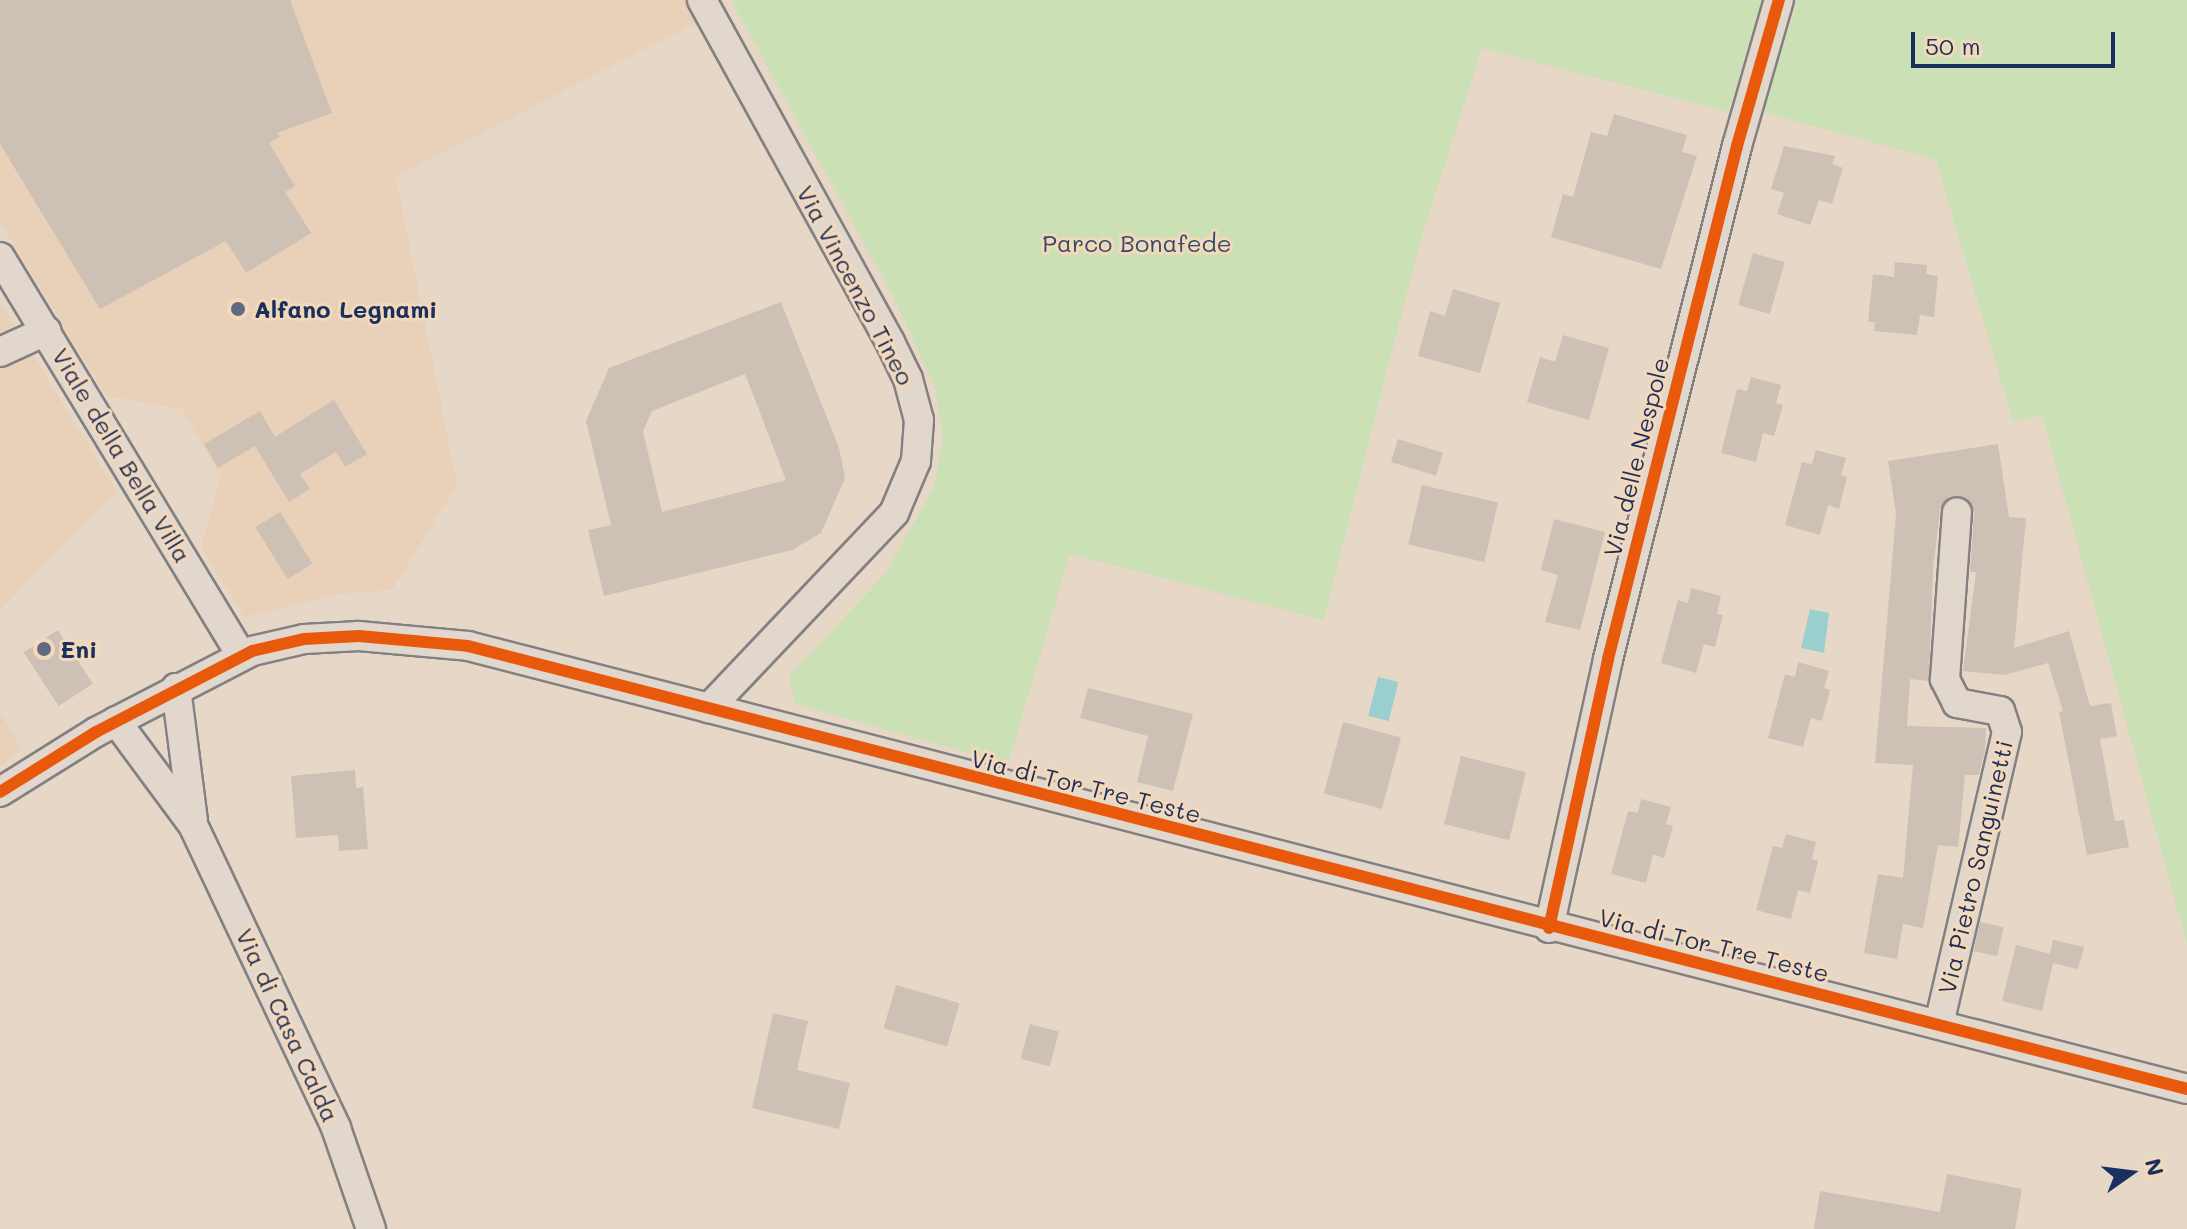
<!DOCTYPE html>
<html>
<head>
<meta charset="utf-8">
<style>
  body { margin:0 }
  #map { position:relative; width:2187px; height:1229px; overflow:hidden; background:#e7d7c7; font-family:Mali,sans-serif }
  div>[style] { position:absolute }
  .built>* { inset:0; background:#e9d1b9 }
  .green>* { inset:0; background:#cce0b6 }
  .water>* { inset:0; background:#9acfcf; transform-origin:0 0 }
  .building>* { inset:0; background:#cdc0b4; transform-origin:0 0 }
  .roads { filter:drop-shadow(2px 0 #838081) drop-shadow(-2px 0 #838081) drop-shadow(0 2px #838081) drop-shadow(0 -2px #838081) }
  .minor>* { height:28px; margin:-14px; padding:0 14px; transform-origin:14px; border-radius:14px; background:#e2d7cc }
  .cycleway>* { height:12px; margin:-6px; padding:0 6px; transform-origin:6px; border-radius:6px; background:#e8590c }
  .dots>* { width:22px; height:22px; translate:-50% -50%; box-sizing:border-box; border:4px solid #f4d8ba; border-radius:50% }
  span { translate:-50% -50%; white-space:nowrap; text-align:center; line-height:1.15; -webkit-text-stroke:6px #f4d8ba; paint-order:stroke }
  .park-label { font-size:24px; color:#324b69 }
  .street-label { font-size:24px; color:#1b2f5e }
  .poi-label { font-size:24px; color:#1b2f5e; font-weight:700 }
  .left { translate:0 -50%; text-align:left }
  .north { position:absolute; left:2091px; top:1133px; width:80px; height:80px; -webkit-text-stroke:6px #f4d8ba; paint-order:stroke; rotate:76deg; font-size:22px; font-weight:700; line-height:32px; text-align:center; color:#1b2f5e }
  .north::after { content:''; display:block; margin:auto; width:28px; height:36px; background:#1b2f5e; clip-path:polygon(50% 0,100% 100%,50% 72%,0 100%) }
  .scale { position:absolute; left:1911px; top:32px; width:204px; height:36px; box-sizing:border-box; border:4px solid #1b2f5e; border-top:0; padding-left:10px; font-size:24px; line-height:28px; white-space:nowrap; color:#1b2f5e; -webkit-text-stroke:6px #f4d8ba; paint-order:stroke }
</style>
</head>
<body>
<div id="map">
  <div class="built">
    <div style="clip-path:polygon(0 0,702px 0,710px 16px,396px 177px,457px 485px,392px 590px,337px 594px,244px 617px,201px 547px,220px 476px,182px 409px,106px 396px,0 222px)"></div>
    <div style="clip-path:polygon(0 301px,117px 492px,0 610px)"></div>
    <div style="clip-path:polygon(0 713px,22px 749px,0 766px)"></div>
  </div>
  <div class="green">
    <div style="clip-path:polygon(731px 0,1762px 0,1728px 112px,1482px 48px,1418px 249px,1324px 620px,1070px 554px,1008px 764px,795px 704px,789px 676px,885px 574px,934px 487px,943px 438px,935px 388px,893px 296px)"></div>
    <div style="clip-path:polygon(1798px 0,2187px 0,2187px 945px,2042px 415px,2013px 422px,1936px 160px,1763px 112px)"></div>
  </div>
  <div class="water">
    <div style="clip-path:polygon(1810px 609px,1829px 613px,1824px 653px,1801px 648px)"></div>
    <div style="left:1378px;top:677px;width:21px;height:40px;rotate:14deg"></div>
  </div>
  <div class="building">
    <div style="clip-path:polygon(0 0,290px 0,332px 113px,277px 133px,280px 137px,269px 143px,295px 186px,285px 192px,311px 233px,246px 273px,226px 241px,100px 309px,0 144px)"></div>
    <div style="clip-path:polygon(1614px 114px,1687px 135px,1682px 152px,1697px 156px,1661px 269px,1551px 237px,1563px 194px,1573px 197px,1591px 132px,1607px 136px)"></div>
    <div style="clip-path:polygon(1784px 146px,1835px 156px,1832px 164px,1843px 168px,1832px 204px,1819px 200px,1810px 225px,1777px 214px,1784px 193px,1771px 189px)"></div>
    <div style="left:1753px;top:253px;width:33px;height:54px;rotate:16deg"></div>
    <div style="clip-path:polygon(1895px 262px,1927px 265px,1926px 274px,1938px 276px,1934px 317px,1920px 315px,1917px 335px,1874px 331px,1875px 322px,1868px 322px,1873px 274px,1894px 277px)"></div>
    <div style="clip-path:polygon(1453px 289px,1500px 303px,1480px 373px,1418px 356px,1430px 311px,1445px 316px)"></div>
    <div style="clip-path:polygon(evenodd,781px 302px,839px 448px,845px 478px,821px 533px,792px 550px,604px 596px,588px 530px,611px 525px,586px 421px,609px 368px,781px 302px,745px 374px,786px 480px,662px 512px,643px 431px,652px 411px,745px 374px)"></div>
    <div style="clip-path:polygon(1563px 335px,1609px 348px,1589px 420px,1527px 402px,1540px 357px,1555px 362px)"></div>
    <div style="clip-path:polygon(1751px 377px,1781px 385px,1776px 403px,1783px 405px,1774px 436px,1763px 433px,1756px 462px,1721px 453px,1737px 389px,1747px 391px)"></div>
    <div style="clip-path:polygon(334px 400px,367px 454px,345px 467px,336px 452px,300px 474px,310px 489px,289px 502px,255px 446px,218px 468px,204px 444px,260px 411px,275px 437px)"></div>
    <div style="left:1398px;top:439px;width:47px;height:24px;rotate:17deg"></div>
    <div style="clip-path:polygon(1998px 444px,2009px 517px,2026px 518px,2014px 648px,2069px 631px,2090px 706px,2111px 703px,2117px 736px,2100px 739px,2115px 821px,2124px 820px,2129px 847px,2087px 855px,2059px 712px,2063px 711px,2048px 663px,2004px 675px,1963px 671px,1976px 572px,1970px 572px,1974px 513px,1967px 498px,1950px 496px,1940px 510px,1933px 569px,1929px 681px,1910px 679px,1907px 726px,1986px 728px,1985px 750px,1979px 775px,1965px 775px,1958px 847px,1938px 845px,1923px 928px,1903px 924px,1897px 959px,1864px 953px,1878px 874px,1903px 878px,1913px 765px,1875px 763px,1896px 514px,1888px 461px)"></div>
    <div style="clip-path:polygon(1816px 450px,1846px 458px,1841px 475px,1847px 477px,1839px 509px,1828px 505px,1820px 535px,1785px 525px,1802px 462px,1812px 464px)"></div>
    <div style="left:1422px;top:485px;width:78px;height:61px;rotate:13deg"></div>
    <div style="left:280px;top:512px;width:61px;height:29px;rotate:58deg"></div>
    <div style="clip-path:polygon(1554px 519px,1605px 532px,1580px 630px,1545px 622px,1558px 575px,1541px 570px)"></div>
    <div style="clip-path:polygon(1691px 588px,1721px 596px,1717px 614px,1723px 615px,1715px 647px,1704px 644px,1696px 673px,1661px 663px,1678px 600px,1688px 603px)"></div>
    <div style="left:58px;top:630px;width:64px;height:41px;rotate:57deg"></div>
    <div style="clip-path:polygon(1798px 662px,1829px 671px,1824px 688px,1830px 690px,1822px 721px,1811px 718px,1803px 747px,1768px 738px,1785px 674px,1795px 677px)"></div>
    <div style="clip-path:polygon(1088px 688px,1193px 714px,1173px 791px,1137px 782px,1148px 736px,1080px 718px)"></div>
    <div style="left:1343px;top:722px;width:60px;height:74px;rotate:15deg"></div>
    <div style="left:1461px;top:756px;width:67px;height:70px;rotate:14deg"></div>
    <div style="clip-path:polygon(355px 770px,356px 788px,363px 787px,368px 849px,339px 851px,338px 835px,296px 838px,291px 776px)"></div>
    <div style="clip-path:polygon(1641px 799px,1671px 807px,1666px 824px,1673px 826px,1664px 858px,1653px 854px,1646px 883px,1611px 874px,1628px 811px,1638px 813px)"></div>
    <div style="clip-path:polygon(1786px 834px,1816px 842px,1812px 859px,1818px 861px,1810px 893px,1798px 890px,1791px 919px,1756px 910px,1773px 846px,1782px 848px)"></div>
    <div style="left:1980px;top:922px;width:24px;height:30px;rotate:12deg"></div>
    <div style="clip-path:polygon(2053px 940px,2084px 947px,2078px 969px,2053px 963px,2042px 1011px,2002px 1001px,2016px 945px,2050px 954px)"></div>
    <div style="left:896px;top:985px;width:66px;height:45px;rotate:16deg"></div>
    <div style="clip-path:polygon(773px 1013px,808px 1021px,797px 1070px,850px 1083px,839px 1129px,752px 1108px)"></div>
    <div style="left:1030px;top:1024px;width:30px;height:36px;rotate:15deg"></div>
    <div style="clip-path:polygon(1947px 1174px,2022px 1189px,2015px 1229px,1814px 1229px,1820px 1191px,1940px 1212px)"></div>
  </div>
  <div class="roads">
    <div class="minor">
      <div style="left:702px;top:0;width:390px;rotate:61.2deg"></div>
      <div style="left:890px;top:342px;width:41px;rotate:64.1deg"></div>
      <div style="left:908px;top:379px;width:42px;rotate:75deg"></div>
      <div style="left:919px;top:420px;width:41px;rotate:94.2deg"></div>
      <div style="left:916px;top:461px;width:56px;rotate:112.9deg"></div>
      <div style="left:894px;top:513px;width:269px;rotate:133.5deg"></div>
      <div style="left:0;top:257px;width:465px;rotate:58.8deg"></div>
      <div style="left:0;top:352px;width:51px;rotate:-24.5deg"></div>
      <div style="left:176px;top:688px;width:133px;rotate:82.7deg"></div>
      <div style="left:116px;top:721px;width:129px;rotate:53.5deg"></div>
      <div style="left:193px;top:825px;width:335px;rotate:64.7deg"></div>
      <div style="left:336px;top:1128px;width:107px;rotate:70.9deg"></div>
      <div style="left:0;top:792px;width:113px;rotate:-32deg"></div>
      <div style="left:96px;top:732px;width:176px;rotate:-27.4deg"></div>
      <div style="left:252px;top:651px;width:53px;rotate:-13deg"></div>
      <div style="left:304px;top:639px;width:55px;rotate:-3.1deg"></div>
      <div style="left:359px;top:636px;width:109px;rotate:5.2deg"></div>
      <div style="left:468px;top:646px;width:1775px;rotate:14.45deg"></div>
      <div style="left:1549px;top:928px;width:275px;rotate:-77.6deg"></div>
      <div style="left:1608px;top:659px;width:529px;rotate:-75.88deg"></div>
      <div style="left:1737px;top:146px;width:152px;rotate:-74deg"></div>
      <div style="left:1939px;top:1024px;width:300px;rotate:-76.9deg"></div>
      <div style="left:2007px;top:732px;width:22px;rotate:-108deg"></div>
      <div style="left:2000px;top:711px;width:44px;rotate:-169.5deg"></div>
      <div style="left:1957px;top:703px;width:27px;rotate:-117deg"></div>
      <div style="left:1945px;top:679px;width:167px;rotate:-85.9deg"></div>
    </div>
  </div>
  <div class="cycleway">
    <div style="left:0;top:792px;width:113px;rotate:-32deg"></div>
    <div style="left:96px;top:732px;width:176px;rotate:-27.4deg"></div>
    <div style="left:252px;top:651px;width:53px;rotate:-13deg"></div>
    <div style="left:304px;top:639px;width:55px;rotate:-3.1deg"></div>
    <div style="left:359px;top:636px;width:109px;rotate:5.2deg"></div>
    <div style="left:468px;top:646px;width:1775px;rotate:14.45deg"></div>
    <div style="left:1549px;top:928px;width:275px;rotate:-77.6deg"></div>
    <div style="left:1608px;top:659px;width:529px;rotate:-75.88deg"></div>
    <div style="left:1737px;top:146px;width:152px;rotate:-74deg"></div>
  </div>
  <div class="dots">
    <div style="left:238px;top:309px;background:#626a83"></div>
    <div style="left:44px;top:649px;background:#626a83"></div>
  </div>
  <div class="park-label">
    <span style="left:1137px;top:243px">Parco Bonafede</span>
  </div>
  <div class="street-label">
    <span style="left:856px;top:285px;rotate:62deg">Via Vincenzo Tineo</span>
    <span style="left:122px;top:455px;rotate:59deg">Viale della Bella Villa</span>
    <span style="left:1636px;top:457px;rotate:-76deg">Via delle Nespole</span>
    <span style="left:1086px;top:786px;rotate:14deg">Via di Tor Tre Teste</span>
    <span style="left:1975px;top:867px;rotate:-77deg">Via Pietro Sanguinetti</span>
    <span style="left:1714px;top:945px;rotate:14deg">Via di Tor Tre Teste</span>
    <span style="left:288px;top:1025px;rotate:65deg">Via di Casa Calda</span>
  </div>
  <div class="poi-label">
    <span class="left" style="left:254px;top:309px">Alfano Legnami</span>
    <span class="left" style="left:60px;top:649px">Eni</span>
  </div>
  <div class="north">N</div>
  <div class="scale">50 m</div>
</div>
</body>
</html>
